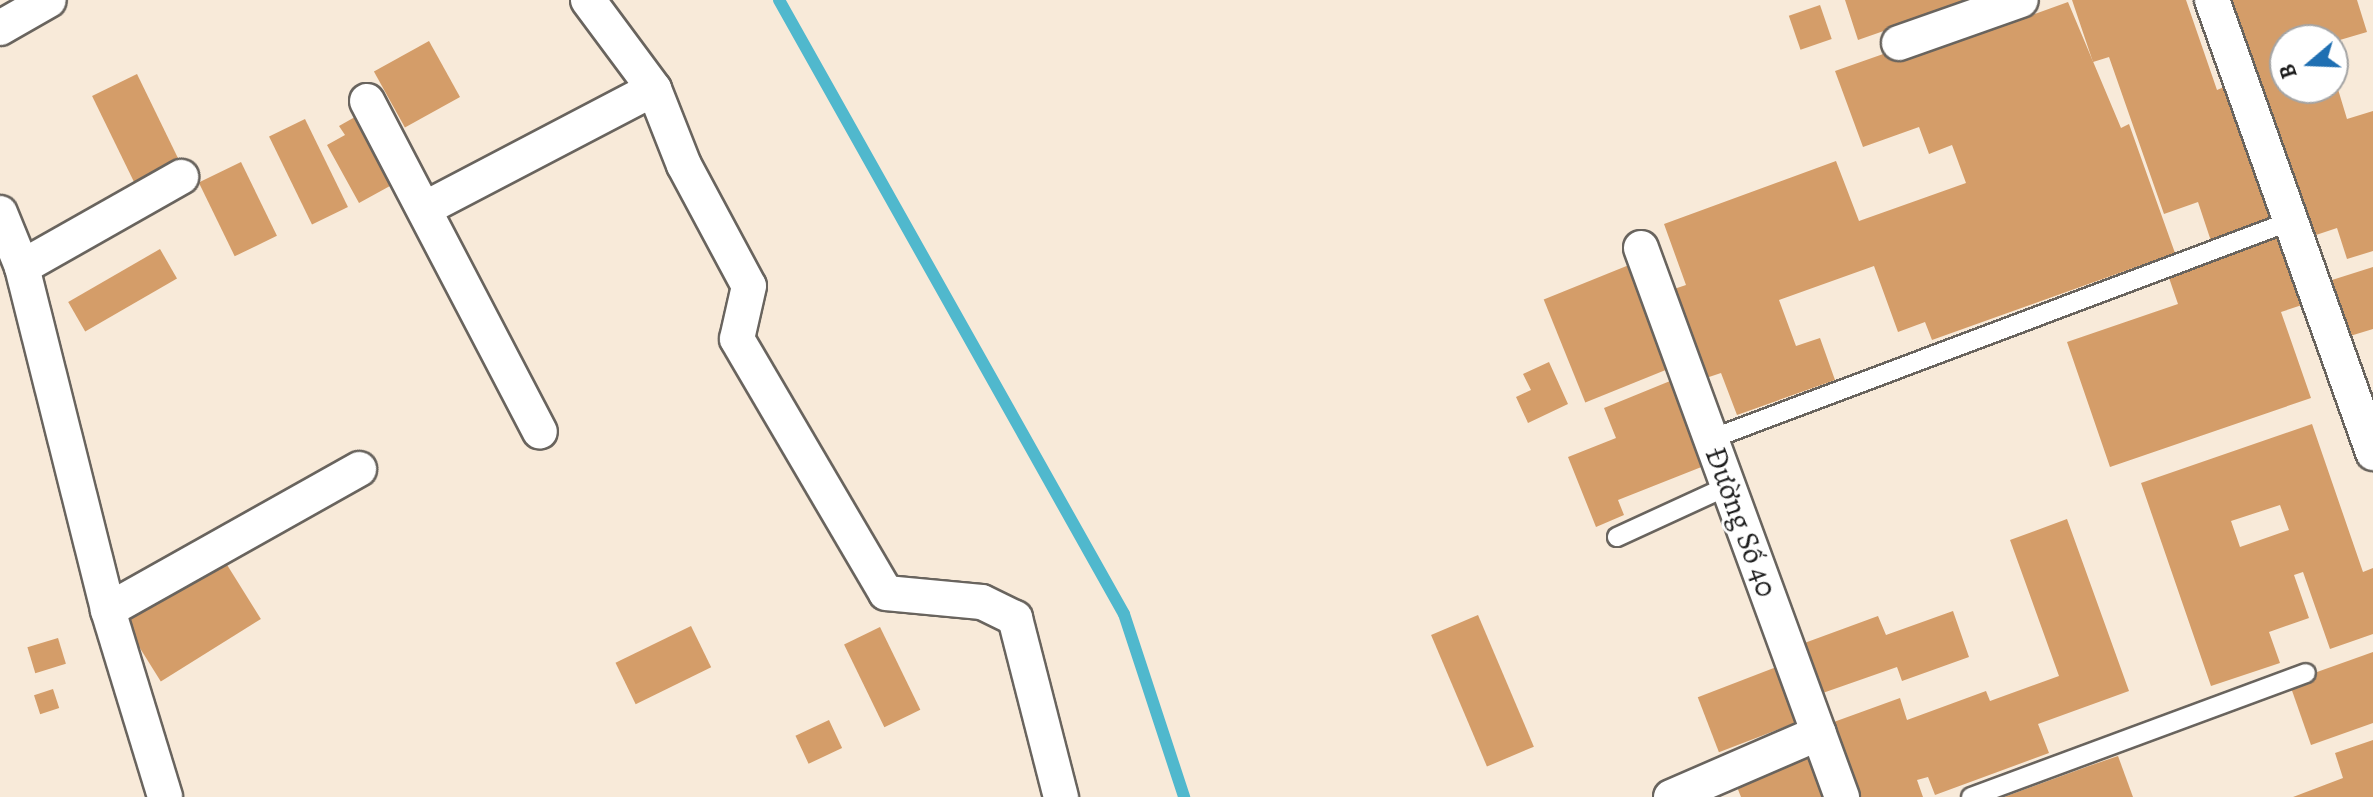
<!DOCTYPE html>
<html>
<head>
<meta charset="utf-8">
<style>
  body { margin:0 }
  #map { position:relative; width:2373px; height:797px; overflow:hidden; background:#f8ead9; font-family:Alegreya,serif }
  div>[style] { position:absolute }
  .stream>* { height:12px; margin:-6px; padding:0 6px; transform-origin:6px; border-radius:6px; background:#50b8cd }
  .building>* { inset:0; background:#d49d69; transform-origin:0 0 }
  .roads { filter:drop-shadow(2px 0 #69645e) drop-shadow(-2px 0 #69645e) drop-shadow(0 2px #69645e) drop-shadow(0 -2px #69645e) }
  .lane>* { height:18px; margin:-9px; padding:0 9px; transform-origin:9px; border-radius:9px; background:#fff }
  .street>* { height:34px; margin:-17px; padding:0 17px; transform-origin:17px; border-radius:17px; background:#fff }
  span { translate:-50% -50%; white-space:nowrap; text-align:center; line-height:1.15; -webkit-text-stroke:6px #fff; paint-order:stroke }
  .street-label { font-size:30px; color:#1c1c1c }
  .north { position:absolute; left:2269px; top:24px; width:80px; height:80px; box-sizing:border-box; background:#fff; border:2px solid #a4a4a4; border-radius:50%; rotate:251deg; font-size:22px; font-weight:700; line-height:32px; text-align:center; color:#1c1c1c }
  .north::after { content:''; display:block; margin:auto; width:28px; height:36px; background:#1f6fb2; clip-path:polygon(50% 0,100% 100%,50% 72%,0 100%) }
</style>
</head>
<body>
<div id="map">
  <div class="stream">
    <div style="left:779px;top:0;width:704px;rotate:60.67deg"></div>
    <div style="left:1124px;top:614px;width:193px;rotate:71.8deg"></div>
  </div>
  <div class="building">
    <div style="clip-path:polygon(1845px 0,2013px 0,1938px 12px,1858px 40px)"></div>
    <div style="clip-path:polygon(2072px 0,2186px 0,2217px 90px,2224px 87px,2244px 145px,2252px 143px,2279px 217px,2211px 241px,2198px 202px,2164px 214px,2109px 57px,2093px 62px)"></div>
    <div style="clip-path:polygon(2226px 0,2357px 0,2367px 32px,2333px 42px,2285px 40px,2285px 88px,2333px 88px,2334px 76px,2347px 119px,2373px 111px,2373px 251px,2347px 259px,2337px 228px,2301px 240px)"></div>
    <div style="clip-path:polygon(2068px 2px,2121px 128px,2129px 124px,2175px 253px,1932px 340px,1925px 322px,1898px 332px,1874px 266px,1779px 300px,1796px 346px,1820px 338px,1835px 380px,1737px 415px,1721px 373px,1700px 380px,1668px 291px,1686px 285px,1664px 224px,1836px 161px,1859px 221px,1966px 183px,1952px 145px,1929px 154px,1919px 127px,1863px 147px,1835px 71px,2028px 3px,2032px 15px)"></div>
    <div style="left:1820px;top:5px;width:36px;height:33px;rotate:71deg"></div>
    <div style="left:429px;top:41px;width:64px;height:63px;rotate:61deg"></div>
    <div style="left:137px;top:74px;width:100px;height:50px;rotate:64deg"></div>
    <div style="clip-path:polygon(362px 113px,399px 181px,359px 203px,327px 145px,345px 135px,339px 126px)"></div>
    <div style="left:305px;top:119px;width:98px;height:40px;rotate:64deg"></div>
    <div style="left:241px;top:162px;width:82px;height:47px;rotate:64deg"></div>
    <div style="clip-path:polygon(2284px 231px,2308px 303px,2281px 312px,2311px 398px,2110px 467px,2067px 342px,2178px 304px,2167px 272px)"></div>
    <div style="left:160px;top:249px;width:34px;height:106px;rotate:60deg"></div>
    <div style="left:1629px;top:265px;width:111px;height:92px;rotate:68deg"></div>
    <div style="clip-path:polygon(2373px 267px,2373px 329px,2350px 336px,2332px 280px)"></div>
    <div style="clip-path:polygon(1549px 362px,1568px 404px,1528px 423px,1516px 397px,1531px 390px,1523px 374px)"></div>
    <div style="clip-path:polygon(1675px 379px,1709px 464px,1618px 500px,1624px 515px,1596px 527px,1568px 457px,1616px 438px,1604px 408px)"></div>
    <div style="clip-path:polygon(evenodd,2312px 424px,2363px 572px,2373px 568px,2373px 634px,2330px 649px,2303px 572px,2294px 575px,2309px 618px,2269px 632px,2280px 663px,2211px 686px,2141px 483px,2312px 424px,2280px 505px,2289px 530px,2240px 547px,2231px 521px,2280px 505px)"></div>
    <div style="clip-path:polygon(2067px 519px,2129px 691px,2038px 724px,2049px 753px,1935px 795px,1928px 777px,1917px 780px,1923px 797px,1858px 797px,1831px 723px,1900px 698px,1907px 720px,1986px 691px,1990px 701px,2059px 676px,2010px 540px)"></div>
    <div style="left:219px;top:552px;width:79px;height:118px;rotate:58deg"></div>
    <div style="clip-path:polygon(1953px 611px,1969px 657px,1902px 681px,1897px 667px,1817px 695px,1799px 645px,1878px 616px,1886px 635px)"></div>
    <div style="left:1478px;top:615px;width:143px;height:51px;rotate:67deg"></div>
    <div style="left:691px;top:626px;width:46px;height:84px;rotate:64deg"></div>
    <div style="left:880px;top:627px;width:92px;height:40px;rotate:64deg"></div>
    <div style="left:58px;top:638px;width:27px;height:32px;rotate:73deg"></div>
    <div style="clip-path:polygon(2373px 652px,2373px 723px,2311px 745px,2289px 682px)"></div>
    <div style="left:1779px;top:666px;width:59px;height:87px;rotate:69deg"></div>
    <div style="left:53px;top:689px;width:20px;height:20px;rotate:72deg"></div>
    <div style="left:829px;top:720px;width:31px;height:37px;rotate:65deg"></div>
    <div style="clip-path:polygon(2373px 740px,2373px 797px,2293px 797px,2343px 778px,2335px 753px)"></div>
    <div style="clip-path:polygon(1813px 748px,1830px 797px,1741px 797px,1733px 777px)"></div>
    <div style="clip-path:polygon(2118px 756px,2133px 797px,2004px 797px,2089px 766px)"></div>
  </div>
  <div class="roads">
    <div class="lane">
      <div style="left:1711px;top:439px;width:620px;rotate:-20.6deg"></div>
      <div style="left:1617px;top:537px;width:122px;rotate:-24.7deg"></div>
      <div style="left:1971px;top:797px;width:357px;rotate:-20.3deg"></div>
    </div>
    <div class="street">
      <div style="left:588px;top:0;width:111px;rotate:53.4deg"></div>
      <div style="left:654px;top:89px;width:82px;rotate:68.5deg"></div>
      <div style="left:684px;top:165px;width:137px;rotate:61.8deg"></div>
      <div style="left:749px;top:286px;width:54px;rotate:102.8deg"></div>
      <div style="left:737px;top:339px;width:294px;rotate:59.6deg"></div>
      <div style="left:886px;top:593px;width:96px;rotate:5.4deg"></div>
      <div style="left:982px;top:602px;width:37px;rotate:26deg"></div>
      <div style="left:1015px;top:618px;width:185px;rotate:75.6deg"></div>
      <div style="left:2212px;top:0;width:481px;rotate:70.4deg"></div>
      <div style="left:0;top:28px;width:56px;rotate:-29.7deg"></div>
      <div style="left:1899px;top:43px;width:129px;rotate:-19.4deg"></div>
      <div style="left:367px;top:101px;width:373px;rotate:62.4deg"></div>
      <div style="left:426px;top:208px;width:257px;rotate:-27.6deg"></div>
      <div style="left:0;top:213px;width:58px;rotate:67.8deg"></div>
      <div style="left:22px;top:267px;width:354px;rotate:75.9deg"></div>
      <div style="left:108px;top:610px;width:195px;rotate:73deg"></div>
      <div style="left:1641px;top:248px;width:585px;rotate:69.89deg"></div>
      <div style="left:22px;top:267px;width:183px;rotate:-29.5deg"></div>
      <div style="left:108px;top:610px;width:288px;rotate:-29.3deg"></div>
      <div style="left:1671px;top:797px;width:161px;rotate:-23.4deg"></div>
    </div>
  </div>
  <div class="street-label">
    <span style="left:1741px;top:522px;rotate:70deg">Đường Số 40</span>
  </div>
  <div class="north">B</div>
</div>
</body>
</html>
